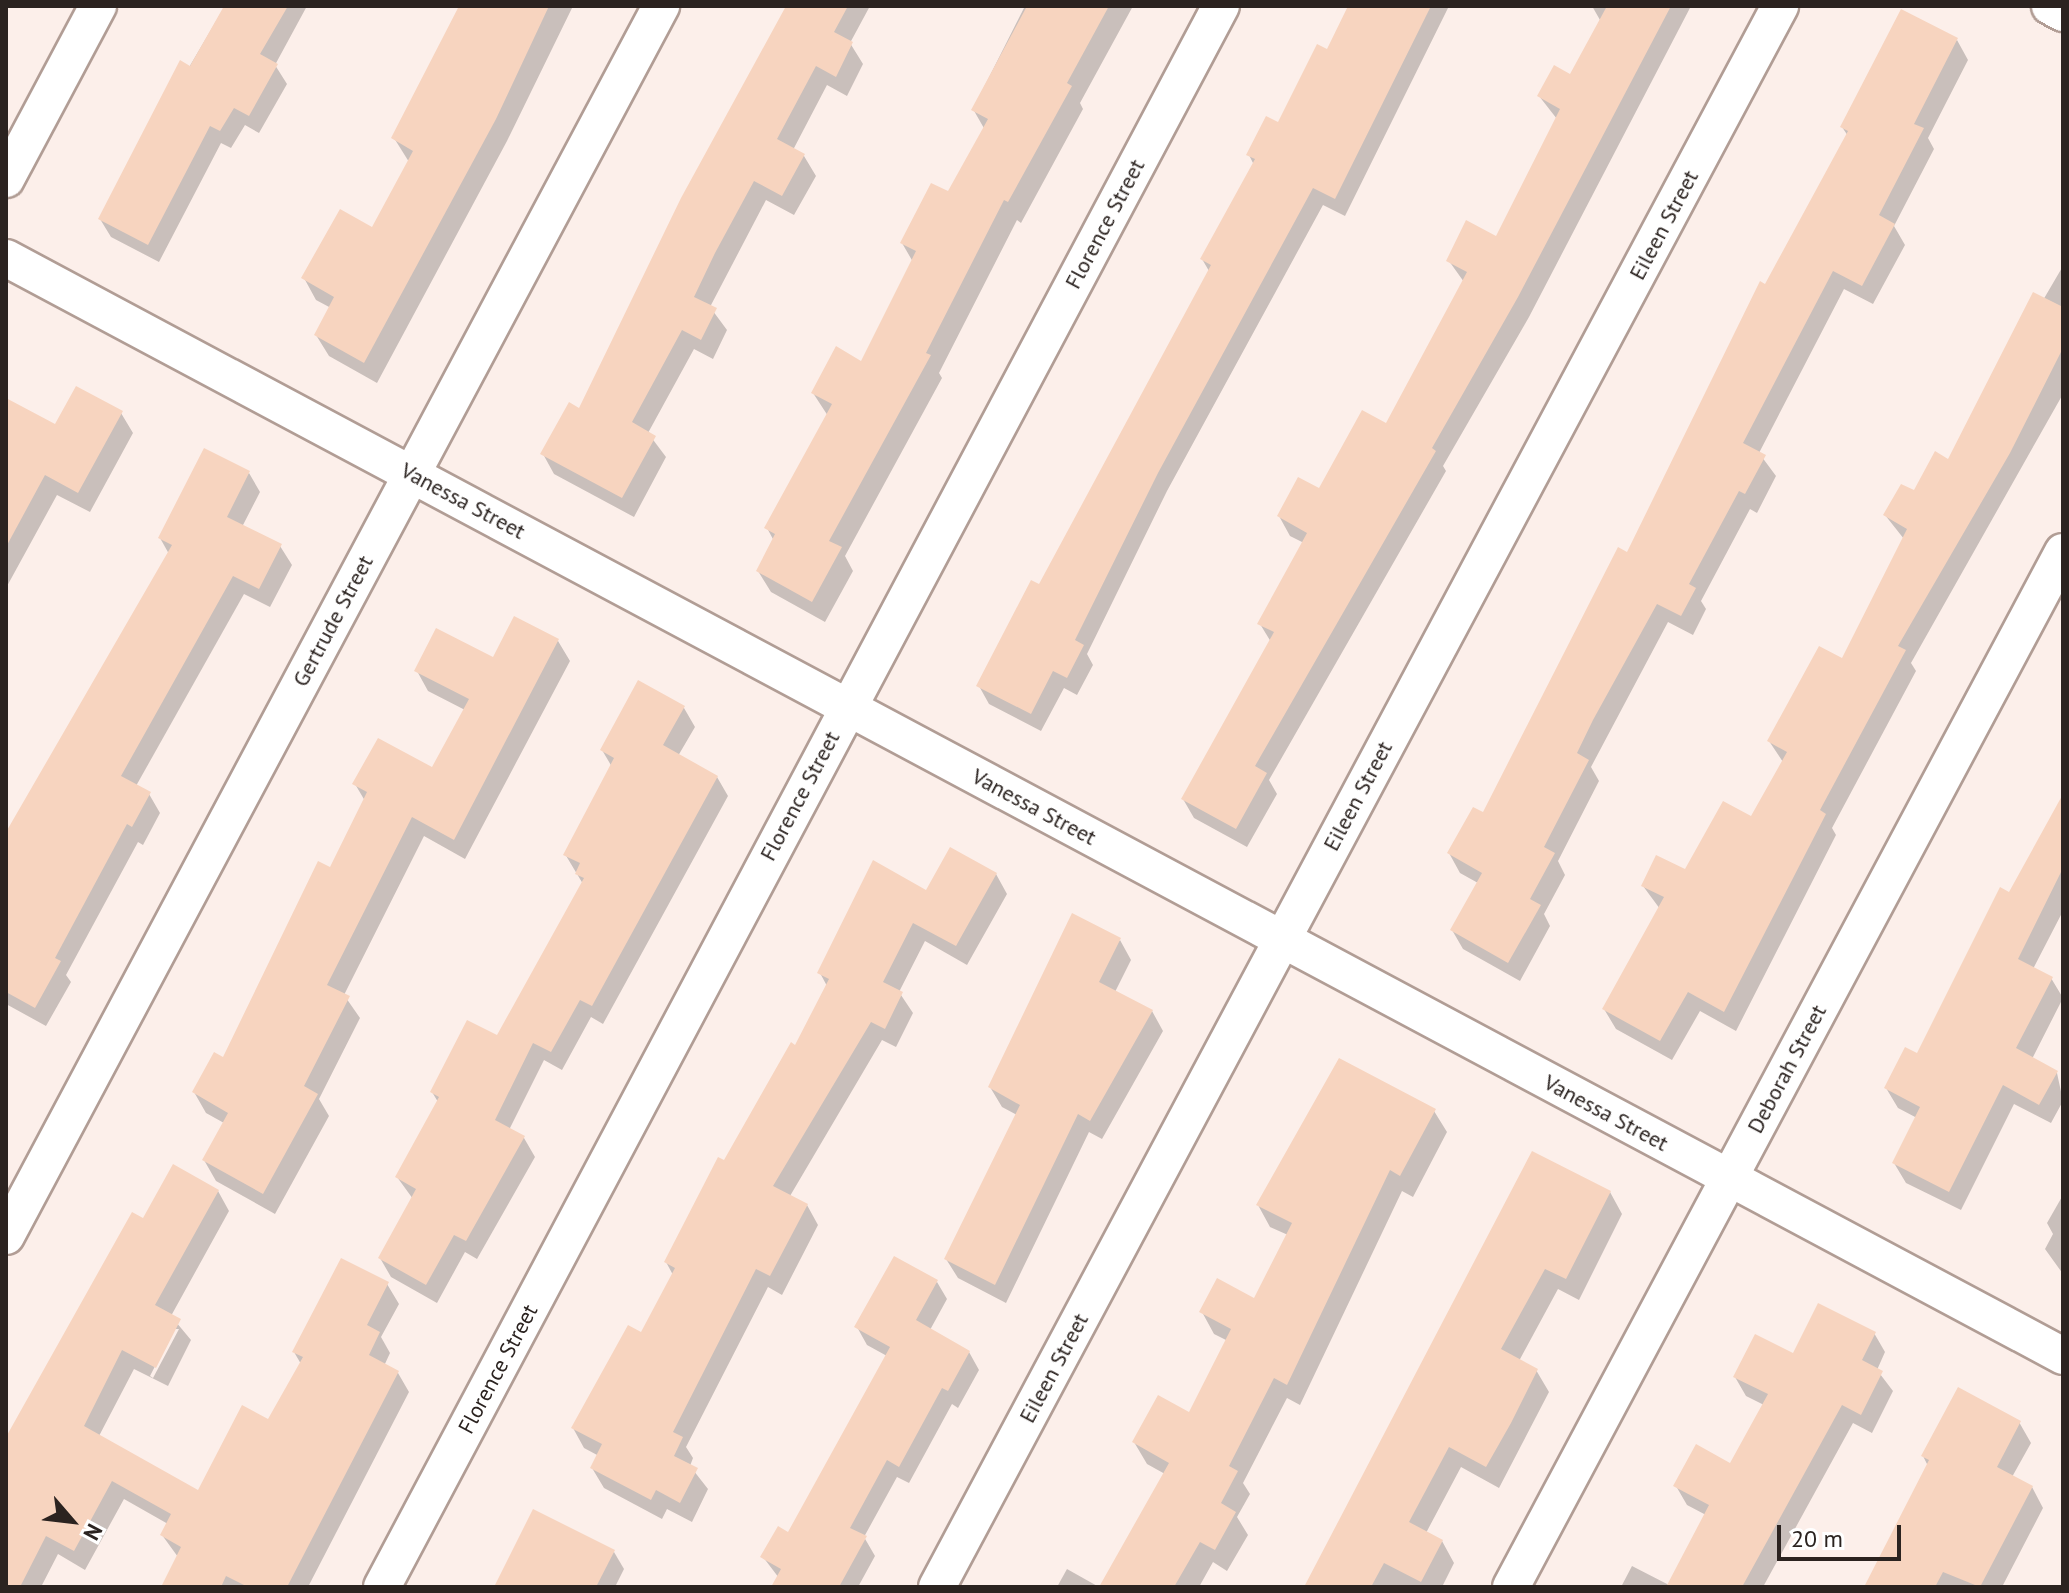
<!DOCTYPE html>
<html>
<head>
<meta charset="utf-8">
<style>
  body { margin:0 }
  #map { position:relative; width:2069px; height:1593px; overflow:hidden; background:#fcefea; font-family:"PT Sans",sans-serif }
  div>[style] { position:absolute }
  .shadow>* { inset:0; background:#0003 }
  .building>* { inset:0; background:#f7d4bf }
  .roads { filter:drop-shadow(2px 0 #b19d95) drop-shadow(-2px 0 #b19d95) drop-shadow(0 2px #b19d95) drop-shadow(0 -2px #b19d95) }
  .minor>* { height:36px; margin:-18px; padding:0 18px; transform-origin:18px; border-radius:18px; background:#fff }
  span { translate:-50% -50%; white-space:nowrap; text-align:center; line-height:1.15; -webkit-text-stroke:8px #fff; paint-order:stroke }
  .street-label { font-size:22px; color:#2b2320 }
  .frame { position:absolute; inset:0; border:8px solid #2b2320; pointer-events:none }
  .north { position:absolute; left:32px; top:1481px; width:80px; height:80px; -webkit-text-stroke:6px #fff; paint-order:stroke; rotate:118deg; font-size:22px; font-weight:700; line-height:32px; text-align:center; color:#2b2320 }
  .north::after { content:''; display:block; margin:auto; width:28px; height:36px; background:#2b2320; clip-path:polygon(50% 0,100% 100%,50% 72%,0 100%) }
  .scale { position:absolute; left:1777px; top:1525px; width:124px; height:36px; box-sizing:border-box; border:4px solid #2b2320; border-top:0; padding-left:10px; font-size:24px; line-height:28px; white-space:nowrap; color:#2b2320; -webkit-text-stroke:6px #fff; paint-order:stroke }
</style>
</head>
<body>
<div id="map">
  <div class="shadow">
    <div style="clip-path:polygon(225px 6px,307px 6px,275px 65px,287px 84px,259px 133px,245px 125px,231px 148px,221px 143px,159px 262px,111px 237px,100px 219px)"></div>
    <div style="clip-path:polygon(461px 6px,573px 6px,507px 141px,377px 383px,329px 356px,316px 335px,331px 308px,316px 300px,304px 278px,372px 230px,409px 162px,394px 138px)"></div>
    <div style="clip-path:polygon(787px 6px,870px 6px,850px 43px,863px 64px,847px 96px,827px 85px,793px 150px,804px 156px,816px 176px,794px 215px,766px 200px,710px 307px,727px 330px,713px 359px,694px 349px,648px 433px,666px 457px,634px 517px,554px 474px,543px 454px,580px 410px)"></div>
    <div style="clip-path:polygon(1025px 6px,1133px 6px,1080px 103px,1083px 109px,1021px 223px,1017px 220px,939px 373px,942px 378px,845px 556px,853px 571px,825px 622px,771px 592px,758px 571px,774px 541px,767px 528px,828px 416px,813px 393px,862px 363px,913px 262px,902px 243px,949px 194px,985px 130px,973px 109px)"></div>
    <div style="clip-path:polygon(1350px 6px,1449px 6px,1345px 216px,1323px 205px,1167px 491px,1087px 654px,1093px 665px,1077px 695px,1064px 688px,1041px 731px,989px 704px,979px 686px,1040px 586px,1209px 271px,1202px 259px,1254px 165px,1249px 155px,1279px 125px,1328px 52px)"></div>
    <div style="clip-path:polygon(1592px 6px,1691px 6px,1529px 317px,1443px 466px,1446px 471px,1269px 780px,1277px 794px,1247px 847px,1194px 818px,1183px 799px,1271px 642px,1260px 624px,1304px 543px,1290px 536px,1279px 516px,1319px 491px,1387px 426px,1464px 282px,1449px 261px,1497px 238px,1557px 119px,1539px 96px,1571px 76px,1600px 20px)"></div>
    <div style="clip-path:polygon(1957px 40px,1968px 60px,1928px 138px,1934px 149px,1894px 226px,1905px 245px,1873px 304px,1844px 289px,1759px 453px,1776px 476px,1757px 513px,1750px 509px,1701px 601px,1706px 609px,1693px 635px,1668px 622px,1591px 767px,1599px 781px,1558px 861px,1565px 875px,1544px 914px,1550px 926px,1520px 981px,1463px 949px,1452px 930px,1478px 883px,1460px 873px,1449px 853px,1483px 815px,1628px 555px,1848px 136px,1842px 127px)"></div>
    <div style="clip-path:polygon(2063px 266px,2063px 394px,1911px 663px,1916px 671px,1832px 828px,1836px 835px,1736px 1031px,1700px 1011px,1672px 1060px,1616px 1029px,1604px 1009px,1660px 909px,1643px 886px,1686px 872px,1752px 819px,1783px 762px,1769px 741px,1843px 661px,1904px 539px,1885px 515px,1949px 461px)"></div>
    <div style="clip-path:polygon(6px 400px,56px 427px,121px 413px,133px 433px,90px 512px,57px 495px,6px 588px)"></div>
    <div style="clip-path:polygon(249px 473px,260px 492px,242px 527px,280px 546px,292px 565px,270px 607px,244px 594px,136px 786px,149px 794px,160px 813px,143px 845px,138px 842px,66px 975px,71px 982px,46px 1026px,6px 1004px,6px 835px,169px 554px,160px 538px)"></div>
    <div style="clip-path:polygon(558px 641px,570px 661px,465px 859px,424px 836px,344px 995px,360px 1018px,319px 1099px,329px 1116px,275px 1214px,216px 1181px,204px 1160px,224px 1123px,206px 1113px,194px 1092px,224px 1060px,331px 870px,365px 801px,355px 784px,433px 770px,465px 710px,428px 691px,417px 671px,493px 660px)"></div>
    <div style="clip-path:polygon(639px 683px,684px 708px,695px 727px,678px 756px,717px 777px,728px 796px,603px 1024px,591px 1017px,562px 1070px,544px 1060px,509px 1130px,524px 1138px,535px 1157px,477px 1259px,465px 1252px,437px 1303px,391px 1277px,380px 1258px,413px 1199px,397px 1177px,438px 1102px,432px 1092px,498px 1038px,583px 884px,565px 854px,612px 767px,602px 750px)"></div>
    <div style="clip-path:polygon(2063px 798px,2063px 911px,2033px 969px,2051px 978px,2063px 998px,2032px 1059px,2057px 1073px,2063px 1101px,2051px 1123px,2014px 1104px,1961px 1210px,1906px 1183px,1894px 1163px,1917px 1118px,1898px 1108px,1886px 1088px,1918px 1056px)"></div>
    <div style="clip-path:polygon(996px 874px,1007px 894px,967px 965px,925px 941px,899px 992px,913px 1013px,896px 1047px,882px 1040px,790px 1196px,807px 1205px,818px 1225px,782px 1295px,768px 1287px,686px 1447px,693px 1458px,690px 1466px,708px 1489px,692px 1522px,667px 1509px,662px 1519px,604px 1488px,592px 1468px,599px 1456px,584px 1448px,573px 1428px,642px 1335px,673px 1275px,666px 1262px,796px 1048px,827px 986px,820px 973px,926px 893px)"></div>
    <div style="clip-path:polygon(1120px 940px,1131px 960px,1115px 992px,1152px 1011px,1163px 1031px,1102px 1139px,1089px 1132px,1006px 1303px,958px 1278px,946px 1259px,1017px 1115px,1002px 1107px,990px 1087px)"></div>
    <div style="clip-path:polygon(1434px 1111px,1447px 1132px,1413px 1197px,1402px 1191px,1300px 1405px,1287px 1398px,1243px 1483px,1250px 1494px,1237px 1517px,1248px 1535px,1227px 1571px,1213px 1562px,1199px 1587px,1101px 1587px,1165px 1474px,1147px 1464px,1134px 1442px,1190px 1415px,1228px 1341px,1214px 1334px,1202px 1312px,1255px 1300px,1288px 1235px,1270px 1227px,1258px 1205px)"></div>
    <div style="clip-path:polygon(1532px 1154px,1610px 1192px,1622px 1214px,1579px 1300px,1558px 1289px,1519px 1361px,1536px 1370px,1549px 1392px,1499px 1488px,1461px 1467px,1426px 1533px,1442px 1541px,1454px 1563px,1442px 1587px,1306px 1587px)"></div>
    <div style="clip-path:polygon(evenodd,218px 1191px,229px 1211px,171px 1316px,191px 1340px,168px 1386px,134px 1369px,99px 1436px,199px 1492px,269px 1421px,301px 1364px,294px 1352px,387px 1284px,399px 1304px,381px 1337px,390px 1353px,384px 1366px,398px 1373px,409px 1392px,308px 1587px,163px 1587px,178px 1557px,162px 1535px,168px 1524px,124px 1499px,85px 1570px,58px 1554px,41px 1587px,6px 1587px,6px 1443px,133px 1215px,143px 1221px,218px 1191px,174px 1329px,179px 1329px,153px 1378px,150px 1376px,174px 1329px)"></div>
    <div style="clip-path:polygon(2063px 1195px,2063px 1274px,2045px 1249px,2053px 1234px,2047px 1223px)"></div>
    <div style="clip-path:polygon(937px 1282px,947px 1299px,930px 1330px,969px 1352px,979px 1370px,958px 1408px,952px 1404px,909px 1483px,897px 1477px,864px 1537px,875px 1556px,858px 1587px,774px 1587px,779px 1578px,763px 1557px,789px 1535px,887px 1356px,867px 1345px,857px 1327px)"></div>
    <div style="clip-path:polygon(1874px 1333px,1885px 1352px,1877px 1370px,1893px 1391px,1872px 1433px,1853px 1423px,1763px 1587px,1621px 1587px,1632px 1566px,1669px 1585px,1706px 1515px,1687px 1505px,1676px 1486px,1731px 1465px,1764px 1405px,1746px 1396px,1735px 1377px)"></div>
    <div style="clip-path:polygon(2019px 1422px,2031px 1443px,2012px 1477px,2032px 1487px,2043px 1508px,2002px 1587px,1866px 1587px,1928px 1466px,1923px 1456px)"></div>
    <div style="clip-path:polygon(614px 1552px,624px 1569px,615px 1587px,496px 1587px)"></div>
    <div style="clip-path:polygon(1067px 1569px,1099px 1587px,1057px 1587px)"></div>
  </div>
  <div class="building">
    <div style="clip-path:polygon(224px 6px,288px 6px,260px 54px,278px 64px,249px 116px,234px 108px,220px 131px,210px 126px,148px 245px,98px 219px,180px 60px,190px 66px)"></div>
    <div style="clip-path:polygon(459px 6px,549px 6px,496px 119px,364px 363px,314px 335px,334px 297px,301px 278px,340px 209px,372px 227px,413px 151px,391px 138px)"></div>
    <div style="clip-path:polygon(786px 6px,848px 6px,834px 32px,853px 42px,836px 77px,816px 66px,777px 139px,805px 154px,782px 196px,754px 181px,715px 253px,694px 297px,717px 308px,701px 340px,682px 330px,632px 422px,656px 436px,622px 498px,540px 454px,569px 402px,579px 408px,681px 198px)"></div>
    <div style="clip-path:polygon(1027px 6px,1109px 6px,1067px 83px,1072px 86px,1008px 202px,1004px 200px,926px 353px,931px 355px,829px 541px,842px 547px,812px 602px,756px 571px,775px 534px,764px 528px,832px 404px,811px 393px,836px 346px,861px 361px,916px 251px,900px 243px,931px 183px,948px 191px,988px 119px,971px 110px)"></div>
    <div style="clip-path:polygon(1348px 6px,1431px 6px,1335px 199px,1313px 188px,1158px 473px,1075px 640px,1084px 645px,1067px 678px,1053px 671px,1031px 714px,976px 686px,1031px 580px,1039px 584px,1211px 265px,1200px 259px,1255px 159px,1246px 155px,1266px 116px,1278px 122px,1317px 44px,1327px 49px)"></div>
    <div style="clip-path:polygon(1607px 6px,1671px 6px,1518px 297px,1432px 448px,1436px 451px,1255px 766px,1267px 773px,1236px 829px,1181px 799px,1274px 632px,1257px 624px,1307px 533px,1277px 516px,1298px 477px,1319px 488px,1362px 410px,1386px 423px,1467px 272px,1446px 261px,1466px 220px,1496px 236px,1560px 109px,1537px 96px,1554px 65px,1570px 74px)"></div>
    <div style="clip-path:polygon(1901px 9px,1958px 38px,1914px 124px,1924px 128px,1879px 215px,1895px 224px,1862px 286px,1833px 271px,1743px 443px,1766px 455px,1745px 494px,1739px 491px,1689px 584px,1696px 588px,1681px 616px,1657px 604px,1593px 720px,1577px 753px,1589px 760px,1544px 847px,1555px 853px,1530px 899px,1541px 905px,1508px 963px,1450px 930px,1482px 873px,1447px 853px,1473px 807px,1483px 812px,1618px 547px,1627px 552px,1760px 281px,1765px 284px,1848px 131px,1840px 127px)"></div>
    <div style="clip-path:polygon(2033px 292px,2063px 307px,2063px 348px,2010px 453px,1898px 646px,1906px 650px,1820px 810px,1826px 814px,1724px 1012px,1688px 992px,1660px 1041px,1602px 1009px,1664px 897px,1641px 886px,1656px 855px,1685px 869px,1723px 801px,1751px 816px,1787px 752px,1767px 741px,1819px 646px,1842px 658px,1907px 529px,1883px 515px,1901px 484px,1914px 490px,1935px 451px,1948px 459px)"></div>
    <div style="clip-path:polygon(76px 386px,123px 411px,78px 493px,45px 475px,6px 547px,6px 398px,55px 424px)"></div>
    <div style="clip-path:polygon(204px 448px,250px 471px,227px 517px,282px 544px,259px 589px,233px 576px,121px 776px,151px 792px,132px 827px,127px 824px,55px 958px,61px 961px,35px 1008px,6px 992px,6px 832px,172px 545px,158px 538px)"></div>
    <div style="clip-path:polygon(514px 616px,559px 639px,454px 840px,412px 817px,327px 985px,350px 996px,304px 1086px,318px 1094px,263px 1194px,202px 1160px,228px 1113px,192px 1092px,214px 1052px,223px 1057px,318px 861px,330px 867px,367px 792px,352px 784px,378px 738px,432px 767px,469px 699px,414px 671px,436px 628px,493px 657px)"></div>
    <div style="clip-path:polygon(638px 680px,685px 706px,663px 745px,718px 776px,592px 1006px,580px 1000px,551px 1052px,533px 1043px,495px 1120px,525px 1136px,466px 1241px,454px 1235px,426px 1285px,378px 1258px,416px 1189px,395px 1177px,439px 1097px,430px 1092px,467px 1020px,497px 1035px,584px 878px,575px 874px,580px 863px,563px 855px,614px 758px,600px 750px)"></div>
    <div style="clip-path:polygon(2063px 794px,2063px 868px,2018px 959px,2053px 977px,2016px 1048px,2058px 1071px,2039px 1105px,2003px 1085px,1949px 1192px,1892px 1163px,1920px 1107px,1884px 1088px,1905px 1047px,1917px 1053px,2000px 887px,2009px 892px)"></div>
    <div style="clip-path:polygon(950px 847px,997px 873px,956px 946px,913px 923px,883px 982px,903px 992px,885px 1029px,871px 1022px,773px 1186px,808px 1204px,770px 1276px,756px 1269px,673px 1432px,683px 1437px,674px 1456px,698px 1468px,680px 1503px,656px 1490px,651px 1500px,590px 1468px,602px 1444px,571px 1428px,628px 1325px,641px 1332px,675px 1268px,664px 1262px,718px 1157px,724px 1160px,791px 1042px,795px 1045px,829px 979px,817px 973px,873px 860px,926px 890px)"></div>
    <div style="clip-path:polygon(1072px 913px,1121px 938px,1099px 982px,1153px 1010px,1090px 1121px,1078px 1114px,995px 1285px,944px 1259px,1020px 1105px,988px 1087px)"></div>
    <div style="clip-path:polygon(1339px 1058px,1436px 1109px,1400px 1176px,1390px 1170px,1287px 1385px,1274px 1378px,1229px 1466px,1238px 1471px,1221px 1503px,1236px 1512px,1215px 1550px,1200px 1542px,1174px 1587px,1099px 1587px,1169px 1463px,1132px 1442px,1158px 1395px,1189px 1412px,1231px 1329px,1199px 1312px,1217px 1278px,1254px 1298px,1292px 1223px,1256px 1205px)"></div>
    <div style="clip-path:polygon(1532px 1151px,1611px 1191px,1566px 1279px,1545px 1269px,1501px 1349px,1538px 1369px,1511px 1423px,1486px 1467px,1449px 1447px,1409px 1522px,1443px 1540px,1421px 1582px,1384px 1563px,1371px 1587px,1304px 1587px)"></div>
    <div style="clip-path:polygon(173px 1164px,219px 1190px,155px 1305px,181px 1319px,156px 1368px,122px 1350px,84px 1426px,198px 1490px,242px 1405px,268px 1419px,303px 1357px,292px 1352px,341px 1258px,389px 1282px,367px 1325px,380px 1332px,369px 1355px,399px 1371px,287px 1587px,248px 1587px,226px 1576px,221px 1587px,161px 1587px,181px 1547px,160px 1535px,171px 1514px,112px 1481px,74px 1551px,46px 1536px,20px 1587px,6px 1587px,6px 1437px,132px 1212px,143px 1218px)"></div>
    <div style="clip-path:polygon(894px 1256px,938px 1280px,916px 1320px,970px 1351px,948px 1391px,942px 1388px,899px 1467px,887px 1460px,850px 1528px,867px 1536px,839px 1587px,771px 1587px,781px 1569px,760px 1557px,778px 1526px,788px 1532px,890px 1347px,854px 1327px)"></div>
    <div style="clip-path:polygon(1818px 1303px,1876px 1332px,1862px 1360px,1883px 1371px,1861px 1415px,1842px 1405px,1742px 1587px,1666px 1587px,1709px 1505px,1673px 1486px,1696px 1444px,1730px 1463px,1768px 1394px,1733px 1377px,1755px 1334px,1793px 1353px)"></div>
    <div style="clip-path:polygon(1958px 1387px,2021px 1421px,1997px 1467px,2033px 1486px,1980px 1587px,1943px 1572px,1935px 1587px,1864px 1587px,1929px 1460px,1921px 1456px)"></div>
    <div style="clip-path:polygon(533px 1509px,615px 1550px,596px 1587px,494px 1587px)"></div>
  </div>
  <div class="roads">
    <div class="minor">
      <div style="left:2050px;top:6px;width:15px;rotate:28deg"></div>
      <div style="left:6px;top:179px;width:196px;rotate:-62deg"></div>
      <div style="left:6px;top:258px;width:2332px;rotate:28.09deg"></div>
      <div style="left:6px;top:1236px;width:1394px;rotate:-61.96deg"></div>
      <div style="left:382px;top:1587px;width:1790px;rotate:-62.05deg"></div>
      <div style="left:937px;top:1587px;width:1792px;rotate:-61.93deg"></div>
      <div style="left:1511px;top:1587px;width:1173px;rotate:-61.93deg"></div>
    </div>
  </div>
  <div class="street-label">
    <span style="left:1105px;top:224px;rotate:-62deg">Florence Street</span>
    <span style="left:1664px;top:225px;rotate:-62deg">Eileen Street</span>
    <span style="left:463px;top:501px;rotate:28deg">Vanessa Street</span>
    <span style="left:333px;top:621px;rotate:-62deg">Gertrude Street</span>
    <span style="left:800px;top:796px;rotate:-62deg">Florence Street</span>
    <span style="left:1358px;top:796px;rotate:-62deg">Eileen Street</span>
    <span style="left:1034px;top:807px;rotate:28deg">Vanessa Street</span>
    <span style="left:1787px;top:1069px;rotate:-62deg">Deborah Street</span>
    <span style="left:1606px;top:1113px;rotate:28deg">Vanessa Street</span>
    <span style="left:1054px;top:1368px;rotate:-62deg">Eileen Street</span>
    <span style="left:498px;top:1369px;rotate:-62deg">Florence Street</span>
  </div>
  <div class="frame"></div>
  <div class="north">N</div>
  <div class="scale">20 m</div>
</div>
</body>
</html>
